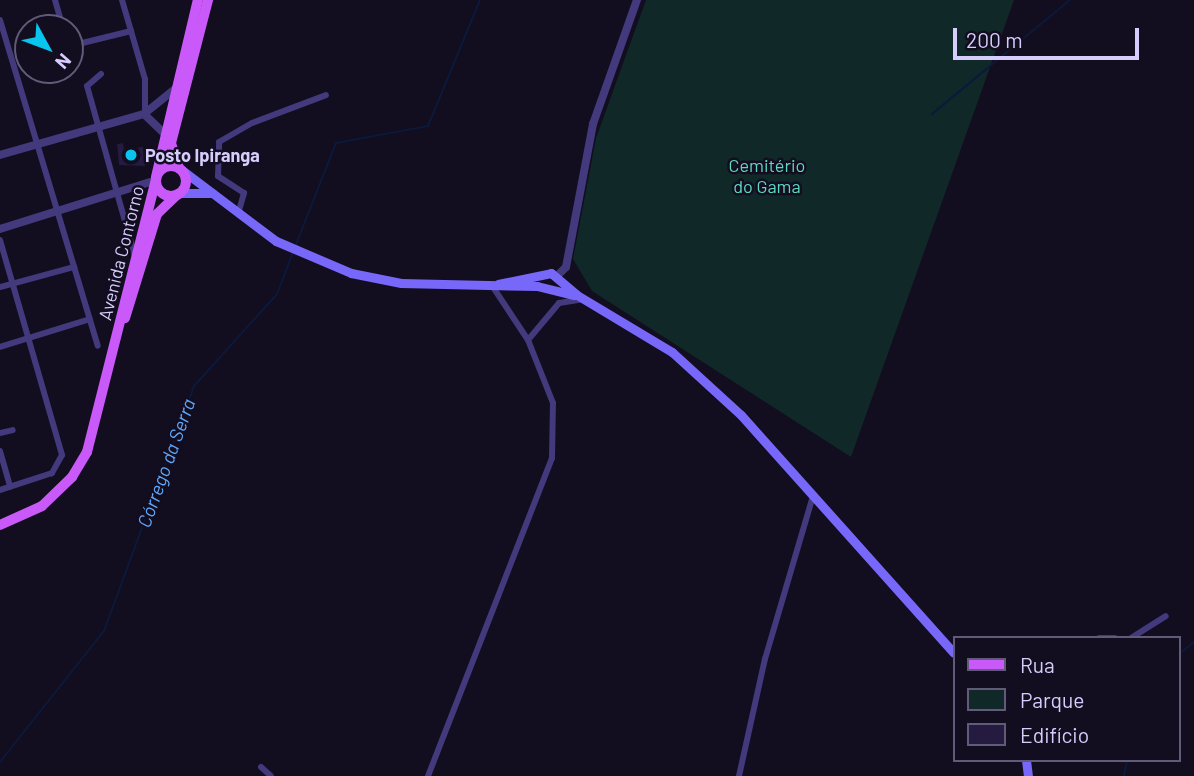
<!DOCTYPE html>
<html>
<head>
<meta charset="utf-8">
<style>
  body { margin:0 }
  #map { position:relative; width:1194px; height:776px; overflow:hidden; background:#120d1f; font-family:Barlow,sans-serif }
  div>[style] { position:absolute }
  .green>* { inset:0; background:#112829 }
  .stream>* { height:2px; margin:-1px; padding:0 1px; transform-origin:1px; border-radius:1px; background:#0b193b }
  .building>* { inset:0; background:#251a40 }
  .minor>* { height:6px; margin:-3px; padding:0 3px; transform-origin:3px; border-radius:3px; background:#423a7d }
  .tertiary>* { height:8px; margin:-4px; padding:0 4px; transform-origin:4px; border-radius:4px; background:#423a7d }
  .secondary>* { height:9px; margin:-4.5px; padding:0 4.5px; transform-origin:4.5px; border-radius:4.5px; background:#7768f9 }
  .primary>* { height:10px; margin:-5px; padding:0 5px; transform-origin:5px; border-radius:5px; background:#ca59f9 }
  .primary>.ring { margin:-5px; padding:0; box-sizing:content-box; background:none; border:10px solid #ca59f9; border-radius:50% }
  .dots>* { width:19px; height:19px; translate:-50% -50%; box-sizing:border-box; border:4px solid #120d1f; border-radius:50% }
  span { translate:-50% -50%; white-space:nowrap; text-align:center; line-height:1.15; -webkit-text-stroke:5px #120d1f; paint-order:stroke }
  .poi-label { font-size:18px; color:#d7cdfd; font-weight:700 }
  .left { translate:0 -50%; text-align:left }
  .park-label { font-size:18px; color:#5ddac4 }
  .street-label { font-size:18px; color:#d7cdfd }
  .water-label { font-size:19px; color:#60a6f9; font-style:italic }
  .legend { position:absolute; left:953px; top:636px; width:228px; height:126px; box-sizing:border-box; background:#120d1f; border:2px solid #615a78; margin:0; padding:9px 12px; list-style:none; font-size:21px; color:#d7cdfd }
  .legend li { display:flex; align-items:center; gap:14px; height:35px }
  .legend b { width:35px; border:2px solid #615a78 }
  .north { position:absolute; left:14px; top:14px; width:70px; height:70px; box-sizing:border-box; background:#120d1f; border:2px solid #615a78; border-radius:50%; rotate:131deg; font-size:19px; font-weight:700; line-height:28px; text-align:center; color:#d7cdfd }
  .north::after { content:''; display:block; margin:auto; width:24px; height:32px; background:#09c5ee; clip-path:polygon(50% 0,100% 100%,50% 72%,0 100%) }
  .scale { position:absolute; left:953px; top:28px; width:186px; height:32px; box-sizing:border-box; border:4px solid #d7cdfd; border-top:0; padding-left:9px; font-size:21px; line-height:24px; white-space:nowrap; color:#d7cdfd; -webkit-text-stroke:5px #120d1f; paint-order:stroke }
</style>
</head>
<body>
<div id="map">
  <div class="green">
    <div style="clip-path:polygon(646px 0,1014px 0,851px 457px,592px 291px,573px 259px,596px 138px)"></div>
  </div>
  <div class="stream">
    <div style="left:932px;top:114px;width:179px;rotate:-39.6deg"></div>
    <div style="left:295px;top:247px;width:112px;rotate:-68.5deg"></div>
    <div style="left:336px;top:143px;width:94px;rotate:-10.5deg"></div>
    <div style="left:428px;top:126px;width:136px;rotate:-67.6deg"></div>
    <div style="left:1178px;top:655px;width:21px;rotate:-39deg"></div>
    <div style="left:0;top:762px;width:167px;rotate:-51.6deg"></div>
    <div style="left:104px;top:631px;width:261px;rotate:-69.8deg"></div>
    <div style="left:194px;top:386px;width:124px;rotate:-47.9deg"></div>
    <div style="left:277px;top:294px;width:45px;rotate:-69.1deg"></div>
    <div style="left:1124px;top:776px;width:16px;rotate:-79deg"></div>
  </div>
  <div class="building">
    <div style="clip-path:polygon(123px 143px,124px 149px,143px 147px,145px 166px,119px 165px,117px 144px)"></div>
  </div>
  <div class="minor">
    <div style="left:55px;top:0;width:29px;rotate:74deg"></div>
    <div style="left:122px;top:0;width:82px;rotate:73.8deg"></div>
    <div style="left:145px;top:79px;width:34px;rotate:90deg"></div>
    <div style="left:0;top:20px;width:340px;rotate:73.3deg"></div>
    <div style="left:70px;top:46px;width:63px;rotate:-13.8deg"></div>
    <div style="left:101px;top:74px;width:18px;rotate:139deg"></div>
    <div style="left:87px;top:86px;width:178px;rotate:74.3deg"></div>
    <div style="left:238px;top:214px;width:22px;rotate:-74deg"></div>
    <div style="left:244px;top:193px;width:31px;rotate:-147deg"></div>
    <div style="left:218px;top:176px;width:34px;rotate:-88deg"></div>
    <div style="left:219px;top:142px;width:38px;rotate:-30deg"></div>
    <div style="left:252px;top:123px;width:79px;rotate:-20.7deg"></div>
    <div style="left:0;top:240px;width:224px;rotate:73.9deg"></div>
    <div style="left:62px;top:455px;width:21px;rotate:119deg"></div>
    <div style="left:52px;top:473px;width:55px;rotate:161.9deg"></div>
    <div style="left:0;top:287px;width:77px;rotate:-15.1deg"></div>
    <div style="left:528px;top:340px;width:48px;rotate:-50deg"></div>
    <div style="left:559px;top:303px;width:24px;rotate:-9deg"></div>
    <div style="left:0;top:347px;width:94px;rotate:-17.3deg"></div>
    <div style="left:0;top:433px;width:13px;rotate:-13deg"></div>
    <div style="left:0;top:451px;width:37px;rotate:74deg"></div>
    <div style="left:1099px;top:638px;width:16px"></div>
    <div style="left:1131px;top:638px;width:41px;rotate:-32.2deg"></div>
    <div style="left:261px;top:767px;width:13px;rotate:42deg"></div>
    <div style="left:428px;top:776px;width:341px;rotate:-68.7deg"></div>
    <div style="left:552px;top:458px;width:55px;rotate:-89deg"></div>
    <div style="left:553px;top:403px;width:68px;rotate:-111.6deg"></div>
    <div style="left:528px;top:340px;width:67px;rotate:-123.5deg"></div>
    <div style="left:739px;top:776px;width:120px;rotate:-77.5deg"></div>
    <div style="left:765px;top:659px;width:170px;rotate:-73.6deg"></div>
  </div>
  <div class="tertiary">
    <div style="left:144px;top:114px;width:28px;rotate:44deg"></div>
    <div style="left:0;top:155px;width:150px;rotate:-15.9deg"></div>
    <div style="left:144px;top:114px;width:40px;rotate:-39deg"></div>
    <div style="left:0;top:229px;width:164px;rotate:-17.4deg"></div>
    <div style="left:556px;top:277px;width:14px;rotate:-45deg"></div>
    <div style="left:566px;top:267px;width:146px;rotate:-79.3deg"></div>
    <div style="left:593px;top:124px;width:132px;rotate:-70.5deg"></div>
  </div>
  <div class="secondary">
    <div style="left:182px;top:170px;width:118px;rotate:37.1deg"></div>
    <div style="left:276px;top:241px;width:82px;rotate:23.1deg"></div>
    <div style="left:351px;top:273px;width:51px;rotate:11.3deg"></div>
    <div style="left:401px;top:283px;width:136px;rotate:1.3deg"></div>
    <div style="left:537px;top:286px;width:38px;rotate:14deg"></div>
    <div style="left:181px;top:193px;width:31px"></div>
    <div style="left:498px;top:284px;width:54px;rotate:-11.7deg"></div>
    <div style="left:551px;top:273px;width:34px;rotate:40deg"></div>
    <div style="left:577px;top:295px;width:111px;rotate:31deg"></div>
    <div style="left:672px;top:352px;width:93px;rotate:42.4deg"></div>
    <div style="left:741px;top:415px;width:319px;rotate:48.2deg"></div>
    <div style="left:1026px;top:760px;width:16px;rotate:83deg"></div>
  </div>
  <div class="primary">
    <div class="ring" style="left:156px;top:166px;width:20px;height:20px"></div>
    <div style="left:179px;top:168px;width:26px;rotate:-108deg"></div>
    <div style="left:171px;top:143px;width:148px;rotate:-75.5deg"></div>
    <div style="left:156px;top:177px;width:182px;rotate:-76.7deg"></div>
    <div style="left:125px;top:318px;width:109px;rotate:-72.9deg"></div>
    <div style="left:157px;top:214px;width:28px;rotate:-44deg"></div>
    <div style="left:0;top:525px;width:46px;rotate:-24.3deg"></div>
    <div style="left:42px;top:506px;width:42px;rotate:-44deg"></div>
    <div style="left:72px;top:477px;width:29px;rotate:-59deg"></div>
    <div style="left:87px;top:452px;width:281px;rotate:-75.8deg"></div>
  </div>
  <div class="dots">
    <div style="left:131px;top:155px;background:#09c5ee"></div>
  </div>
  <div class="poi-label">
    <span class="left" style="left:145px;top:155px">Posto Ipiranga</span>
  </div>
  <div class="park-label">
    <span style="left:767px;top:176px">Cemitério<br>do Gama</span>
  </div>
  <div class="street-label">
    <span style="left:121px;top:253px;rotate:-76deg">Avenida Contorno</span>
  </div>
  <div class="water-label">
    <span style="left:166px;top:463px;rotate:-70deg">Córrego da Serra</span>
  </div>
  <ul class="legend">
  <li><b style="height:9px;background:#ca59f9"></b>Rua</li>
  <li><b style="height:19px;background:#112829"></b>Parque</li>
  <li><b style="height:19px;background:#251a40"></b>Edifício</li>
  </ul>
  <div class="north">N</div>
  <div class="scale">200 m</div>
</div>
</body>
</html>
